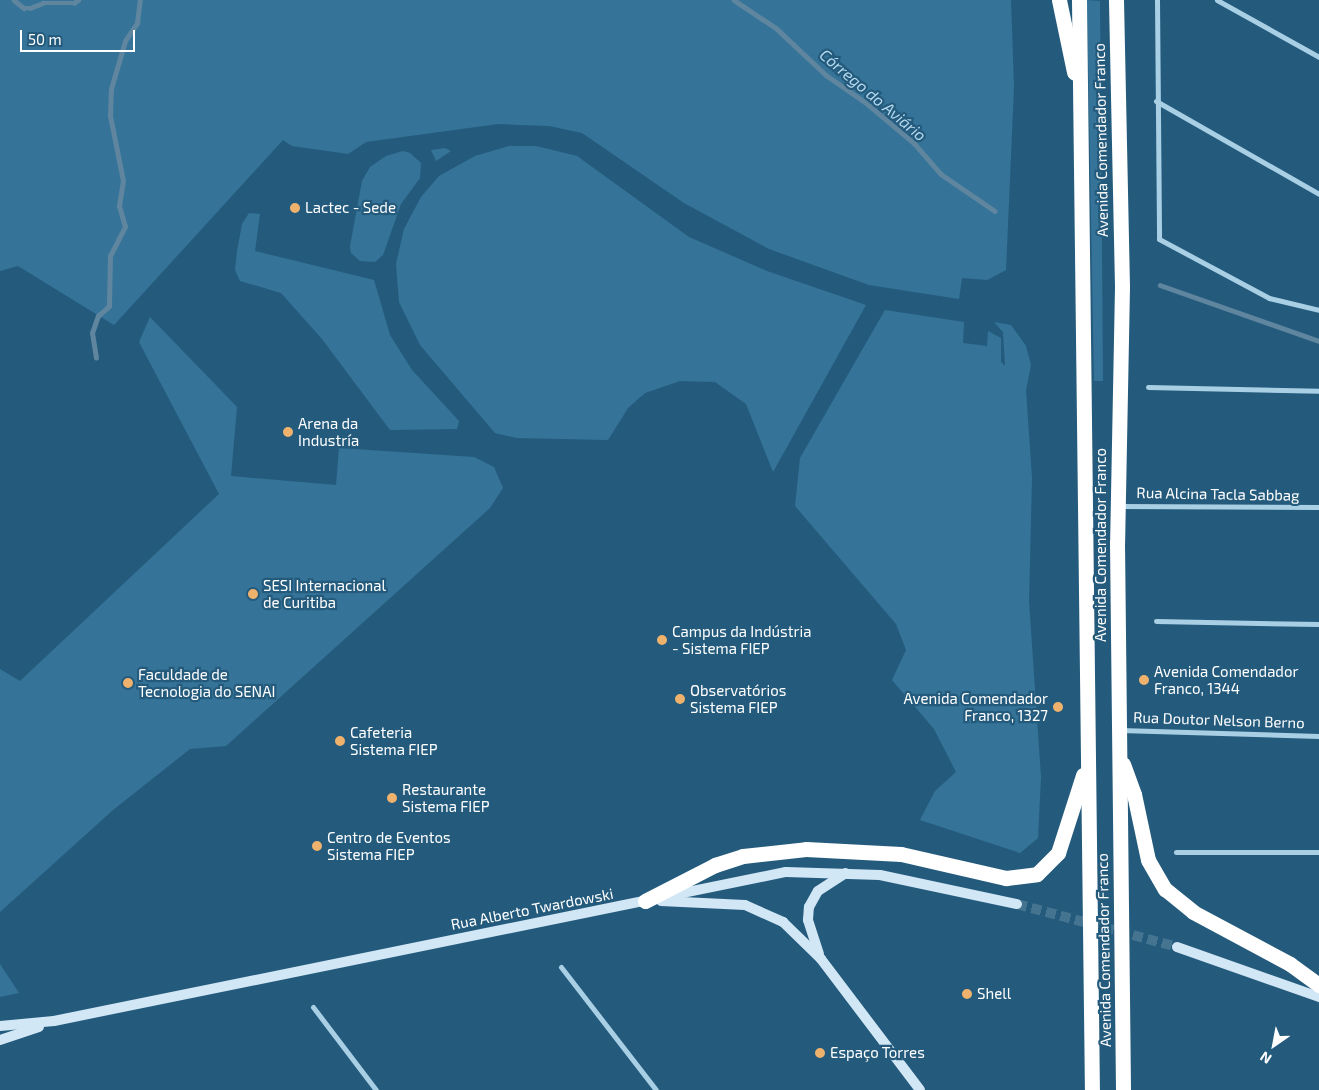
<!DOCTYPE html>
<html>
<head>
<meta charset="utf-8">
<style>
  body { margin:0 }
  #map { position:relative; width:1319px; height:1090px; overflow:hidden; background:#245b7d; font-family:"Exo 2",sans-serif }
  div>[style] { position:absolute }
  .green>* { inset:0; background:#357498 }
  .stream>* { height:4.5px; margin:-2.25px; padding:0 2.25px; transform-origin:2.25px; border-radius:2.25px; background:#60869f }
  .secondary-tunnel>* { height:10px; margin-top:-5px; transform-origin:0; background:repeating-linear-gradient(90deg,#457490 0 10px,transparent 0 15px) }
  .street>* { height:5px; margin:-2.5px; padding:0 2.5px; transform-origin:2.5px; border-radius:2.5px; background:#a9cfe5 }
  .secondary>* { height:10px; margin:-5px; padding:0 5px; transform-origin:5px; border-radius:5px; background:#d2e7f5 }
  .highway>* { height:15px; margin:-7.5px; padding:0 7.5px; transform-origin:7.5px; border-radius:7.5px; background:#fff }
  .dots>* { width:14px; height:14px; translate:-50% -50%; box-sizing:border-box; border:2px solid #245b7d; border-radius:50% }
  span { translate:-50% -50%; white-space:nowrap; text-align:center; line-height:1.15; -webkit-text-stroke:4.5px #245b7d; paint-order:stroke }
  .street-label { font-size:15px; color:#fff }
  .poi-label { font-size:15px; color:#fff }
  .left { translate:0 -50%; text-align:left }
  .right { translate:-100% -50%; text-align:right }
  .water-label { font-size:16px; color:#b4d8ed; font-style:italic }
  .north { position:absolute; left:1249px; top:1020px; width:50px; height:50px; -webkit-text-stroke:4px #245b7d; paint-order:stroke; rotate:213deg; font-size:14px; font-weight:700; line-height:20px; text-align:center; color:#fff }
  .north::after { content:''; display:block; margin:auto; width:18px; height:22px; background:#fff; clip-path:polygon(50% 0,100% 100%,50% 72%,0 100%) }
  .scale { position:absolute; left:20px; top:30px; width:115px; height:22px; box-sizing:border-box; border:2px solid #fff; border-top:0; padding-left:6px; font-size:15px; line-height:18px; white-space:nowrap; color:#fff; -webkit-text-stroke:4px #245b7d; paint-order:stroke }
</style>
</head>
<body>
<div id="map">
  <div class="green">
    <div style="clip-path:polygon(0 0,1011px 0,1014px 87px,1006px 270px,987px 280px,962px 278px,959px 299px,869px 285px,769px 249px,684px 203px,582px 133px,549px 126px,498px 124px,366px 142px,348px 154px,292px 146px,283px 140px,114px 325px,18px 266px,0 271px)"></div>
    <div style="clip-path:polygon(1087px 0,1100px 1px,1103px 381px,1094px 381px)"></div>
    <div style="clip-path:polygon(509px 146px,536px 146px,577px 156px,689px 237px,767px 271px,866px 305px,773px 472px,746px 404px,715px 382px,680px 381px,645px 393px,628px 408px,608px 440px,517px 438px,495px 433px,420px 345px,399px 302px,396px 264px,404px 229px,421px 197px,439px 176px,475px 156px)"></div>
    <div style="clip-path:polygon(445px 148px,451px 151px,436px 161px,431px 150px)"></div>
    <div style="clip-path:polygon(403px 151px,410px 153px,421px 163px,420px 178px,401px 204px,383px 255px,375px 262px,360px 261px,351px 253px,350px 246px,362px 181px,370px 167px,386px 156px)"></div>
    <div style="clip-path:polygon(249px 213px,260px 214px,255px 251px,374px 280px,390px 335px,412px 370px,459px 421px,457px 429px,390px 430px,322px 339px,281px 293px,240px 281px,235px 270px,237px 251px,242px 224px)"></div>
    <div style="clip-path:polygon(885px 310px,964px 322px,963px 343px,987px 346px,988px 331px,1001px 338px,1001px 362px,1005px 366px,1003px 332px,994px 322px,1011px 325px,1026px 346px,1031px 365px,1026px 390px,1032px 478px,1029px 601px,1041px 777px,1038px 838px,1020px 853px,920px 820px,935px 791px,956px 772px,934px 729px,892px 680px,906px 650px,896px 624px,795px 506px,800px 458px)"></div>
    <div style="clip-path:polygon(150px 317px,237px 407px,231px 476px,336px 485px,339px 448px,474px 457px,494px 467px,503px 488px,490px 508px,226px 746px,190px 749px,113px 810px,0 912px,0 669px,20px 681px,219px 494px,139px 342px)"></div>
    <div style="clip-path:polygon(0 964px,19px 993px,0 997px)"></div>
  </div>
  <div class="stream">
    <div style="left:14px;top:0;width:13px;rotate:39deg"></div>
    <div style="left:24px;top:8px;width:6px"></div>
    <div style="left:30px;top:8px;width:14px;rotate:-21deg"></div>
    <div style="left:43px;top:3px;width:31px"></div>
    <div style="left:74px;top:3px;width:5px;rotate:-37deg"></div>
    <div style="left:734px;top:0;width:50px;rotate:33.7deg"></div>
    <div style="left:776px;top:28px;width:69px;rotate:43.2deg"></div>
    <div style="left:826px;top:75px;width:47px;rotate:34.7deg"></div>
    <div style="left:865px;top:102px;width:64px;rotate:39.9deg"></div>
    <div style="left:914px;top:143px;width:41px;rotate:48.9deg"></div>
    <div style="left:941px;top:174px;width:65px;rotate:34.4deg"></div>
    <div style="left:1160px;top:285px;width:169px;rotate:19.4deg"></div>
    <div style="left:96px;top:358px;width:25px;rotate:-99deg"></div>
    <div style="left:92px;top:333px;width:18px;rotate:-71deg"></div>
    <div style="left:98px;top:316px;width:15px;rotate:-42deg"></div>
    <div style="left:109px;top:306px;width:50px;rotate:-88.9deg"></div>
    <div style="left:110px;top:256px;width:33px;rotate:-63deg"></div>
    <div style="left:125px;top:227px;width:22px;rotate:-106deg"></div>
    <div style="left:119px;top:206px;width:25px;rotate:-81deg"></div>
    <div style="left:123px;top:181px;width:66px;rotate:-101.3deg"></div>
    <div style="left:110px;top:116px;width:27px;rotate:-88deg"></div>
    <div style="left:111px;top:89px;width:50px;rotate:-73.7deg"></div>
    <div style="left:125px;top:41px;width:22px;rotate:-56deg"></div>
    <div style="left:137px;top:23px;width:23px;rotate:-83deg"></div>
  </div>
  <div class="secondary-tunnel">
    <div style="left:1017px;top:904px;width:166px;rotate:15deg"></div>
  </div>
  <div class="street">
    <div style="left:1157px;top:0;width:239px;rotate:89.5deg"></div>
    <div style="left:1159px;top:239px;width:125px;rotate:28.2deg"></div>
    <div style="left:1269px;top:298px;width:51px;rotate:13.5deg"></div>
    <div style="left:1217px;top:0;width:117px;rotate:29.2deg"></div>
    <div style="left:1156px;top:101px;width:188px;rotate:29.7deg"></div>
    <div style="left:1148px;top:387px;width:171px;rotate:1.3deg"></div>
    <div style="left:1120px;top:506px;width:199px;rotate:0.3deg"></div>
    <div style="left:1156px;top:621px;width:163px;rotate:1.1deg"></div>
    <div style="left:1120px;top:730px;width:199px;rotate:1.7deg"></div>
    <div style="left:1176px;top:852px;width:143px"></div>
    <div style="left:561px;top:967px;width:155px;rotate:52.3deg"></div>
    <div style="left:313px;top:1007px;width:104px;rotate:52.8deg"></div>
  </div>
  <div class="secondary">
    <div style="left:661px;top:901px;width:84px;rotate:2.7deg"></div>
    <div style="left:745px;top:905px;width:42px;rotate:24.1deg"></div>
    <div style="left:783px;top:922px;width:53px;rotate:44.2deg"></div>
    <div style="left:821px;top:959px;width:164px;rotate:52.9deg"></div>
    <div style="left:1177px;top:947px;width:151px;rotate:19.4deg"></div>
    <div style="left:819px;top:954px;width:36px;rotate:-108deg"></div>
    <div style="left:808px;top:920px;width:13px;rotate:-86deg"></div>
    <div style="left:809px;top:907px;width:18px;rotate:-61deg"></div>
    <div style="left:818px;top:891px;width:33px;rotate:-33deg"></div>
    <div style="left:0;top:1026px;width:54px;rotate:-5.3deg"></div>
    <div style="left:54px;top:1021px;width:747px;rotate:-11.51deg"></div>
    <div style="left:786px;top:872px;width:94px;rotate:1.8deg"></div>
    <div style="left:880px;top:875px;width:140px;rotate:12deg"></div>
    <div style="left:0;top:1040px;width:41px;rotate:-18.4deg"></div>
  </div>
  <div class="highway">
    <div style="left:1059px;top:0;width:74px;rotate:78.2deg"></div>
    <div style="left:1079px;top:0;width:1090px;rotate:89.32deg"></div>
    <div style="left:1116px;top:0;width:287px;rotate:88.8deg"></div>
    <div style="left:1122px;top:287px;width:256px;rotate:91.1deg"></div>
    <div style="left:1117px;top:543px;width:547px;rotate:89.37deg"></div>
    <div style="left:1123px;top:764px;width:32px;rotate:70deg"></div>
    <div style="left:1134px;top:794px;width:67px;rotate:78deg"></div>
    <div style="left:1148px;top:860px;width:34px;rotate:60deg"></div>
    <div style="left:1165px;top:889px;width:36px;rotate:39deg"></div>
    <div style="left:1193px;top:912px;width:110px;rotate:28.2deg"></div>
    <div style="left:1290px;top:964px;width:36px;rotate:36deg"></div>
    <div style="left:645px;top:901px;width:79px;rotate:-27.2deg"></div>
    <div style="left:715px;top:865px;width:29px;rotate:-18deg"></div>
    <div style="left:743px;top:856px;width:63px;rotate:-6.3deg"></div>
    <div style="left:806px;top:849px;width:95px;rotate:3deg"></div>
    <div style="left:901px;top:854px;width:108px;rotate:12.9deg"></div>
    <div style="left:1006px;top:878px;width:31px;rotate:-7deg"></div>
    <div style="left:1037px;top:874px;width:30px;rotate:-45deg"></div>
    <div style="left:1058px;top:853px;width:82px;rotate:-72.2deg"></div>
  </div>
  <div class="dots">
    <div style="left:295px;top:208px;background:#efb26d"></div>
    <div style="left:288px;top:432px;background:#efb26d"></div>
    <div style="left:253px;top:594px;background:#efb26d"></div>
    <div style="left:662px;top:640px;background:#efb26d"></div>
    <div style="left:1144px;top:680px;background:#efb26d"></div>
    <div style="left:128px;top:683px;background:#efb26d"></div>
    <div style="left:680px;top:699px;background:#efb26d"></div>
    <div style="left:1058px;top:707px;background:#efb26d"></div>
    <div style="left:340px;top:741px;background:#efb26d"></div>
    <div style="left:392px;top:798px;background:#efb26d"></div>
    <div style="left:317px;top:846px;background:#efb26d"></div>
    <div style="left:967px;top:994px;background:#efb26d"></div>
    <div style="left:820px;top:1053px;background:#efb26d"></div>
  </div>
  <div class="street-label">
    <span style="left:1101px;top:140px;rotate:-91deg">Avenida Comendador Franco</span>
    <span style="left:1218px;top:494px;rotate:1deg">Rua Alcina Tacla Sabbag</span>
    <span style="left:1101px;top:545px;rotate:-90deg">Avenida Comendador Franco</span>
    <span style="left:1219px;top:720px;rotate:2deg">Rua Doutor Nelson Berno</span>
    <span style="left:532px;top:909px;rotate:-11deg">Rua Alberto Twardowski</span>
    <span style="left:1104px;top:950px;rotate:-91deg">Avenida Comendador Franco</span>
  </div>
  <div class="poi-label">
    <span class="left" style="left:305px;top:208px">Lactec - Sede</span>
    <span class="left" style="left:298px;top:432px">Arena da<br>Industría</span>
    <span class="left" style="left:263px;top:594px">SESI Internacional<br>de Curitiba</span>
    <span class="left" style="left:672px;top:640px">Campus da Indústria<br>- Sistema FIEP</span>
    <span class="left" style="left:1154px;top:680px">Avenida Comendador<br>Franco, 1344</span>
    <span class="left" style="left:138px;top:683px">Faculdade de<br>Tecnologia do SENAI</span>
    <span class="left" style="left:690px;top:699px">Observatórios<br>Sistema FIEP</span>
    <span class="right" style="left:1048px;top:707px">Avenida Comendador<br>Franco, 1327</span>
    <span class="left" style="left:350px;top:741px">Cafeteria<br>Sistema FIEP</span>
    <span class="left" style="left:402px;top:798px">Restaurante<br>Sistema FIEP</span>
    <span class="left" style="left:327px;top:846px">Centro de Eventos<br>Sistema FIEP</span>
    <span class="left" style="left:977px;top:994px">Shell</span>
    <span class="left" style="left:830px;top:1053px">Espaço Torres</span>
  </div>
  <div class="water-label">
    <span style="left:873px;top:95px;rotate:40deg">Córrego do Aviário</span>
  </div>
  <div class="north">N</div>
  <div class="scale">50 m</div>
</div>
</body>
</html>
